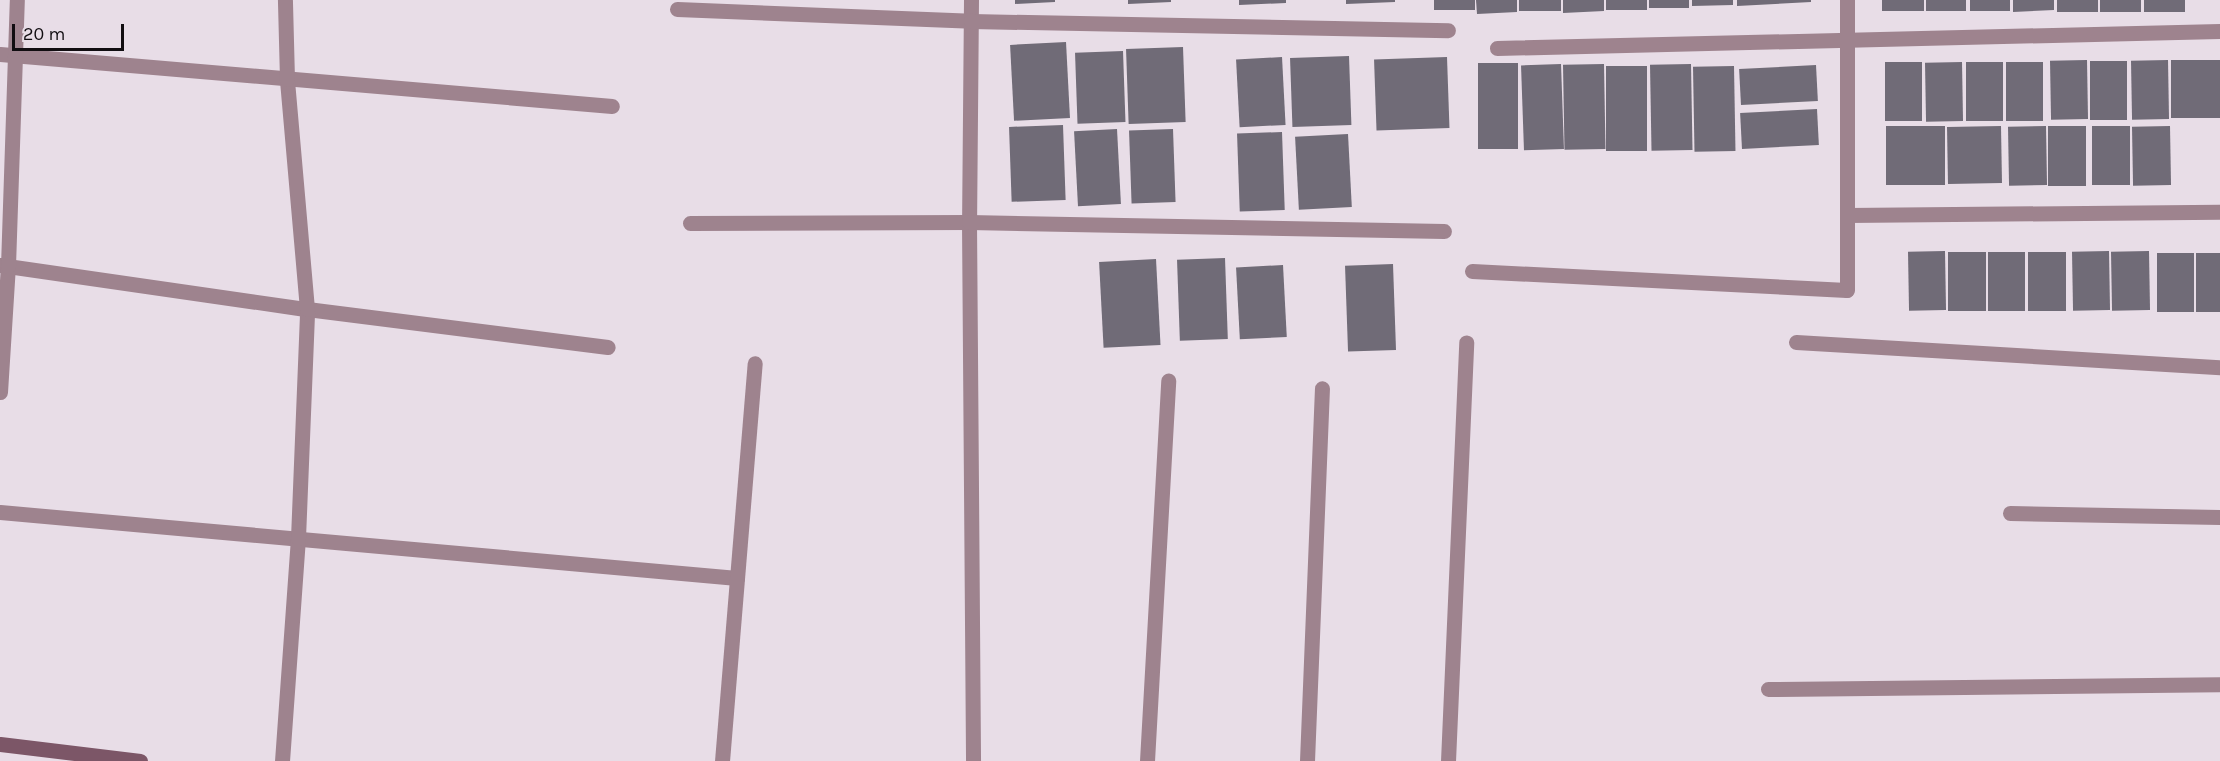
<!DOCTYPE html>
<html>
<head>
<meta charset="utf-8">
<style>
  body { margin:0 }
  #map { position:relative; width:2220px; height:761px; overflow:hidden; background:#e8dde7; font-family:Karla,sans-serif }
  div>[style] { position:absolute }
  .building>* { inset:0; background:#706b77; transform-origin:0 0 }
  .lane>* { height:15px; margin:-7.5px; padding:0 7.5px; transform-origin:7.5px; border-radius:7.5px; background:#9e838e }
  .street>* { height:15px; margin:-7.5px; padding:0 7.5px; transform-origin:7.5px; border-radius:7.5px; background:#9e838e }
  .secondary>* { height:15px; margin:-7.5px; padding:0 7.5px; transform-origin:7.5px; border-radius:7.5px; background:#7c5667 }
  span { translate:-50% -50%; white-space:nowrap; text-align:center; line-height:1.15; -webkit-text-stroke:4.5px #e8dde7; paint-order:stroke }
  .scale { position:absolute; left:12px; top:24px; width:112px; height:27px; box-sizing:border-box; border:3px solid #110d11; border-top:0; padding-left:8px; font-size:18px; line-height:21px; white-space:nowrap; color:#110d11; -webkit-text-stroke:4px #e8dde7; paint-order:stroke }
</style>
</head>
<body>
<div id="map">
  <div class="building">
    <div style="clip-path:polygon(1015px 0,1055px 0,1055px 2px,1015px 4px)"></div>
    <div style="clip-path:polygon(1128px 0,1171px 0,1171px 2px,1128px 4px)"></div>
    <div style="clip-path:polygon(1239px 0,1286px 0,1286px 3px,1239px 5px)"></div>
    <div style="clip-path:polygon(1346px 0,1395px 0,1395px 2px,1346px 4px)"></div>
    <div style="left:1434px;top:0;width:41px;height:10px"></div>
    <div style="clip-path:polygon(1476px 0,1517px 0,1517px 12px,1477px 14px)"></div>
    <div style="left:1519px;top:0;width:42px;height:11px"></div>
    <div style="clip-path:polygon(1563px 0,1604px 0,1604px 11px,1563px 13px)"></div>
    <div style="left:1606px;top:0;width:41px;height:10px"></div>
    <div style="left:1649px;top:0;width:40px;height:8px"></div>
    <div style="clip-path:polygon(1692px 0,1733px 0,1733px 5px,1692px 6px)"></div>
    <div style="clip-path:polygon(1737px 0,1811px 0,1811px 2px,1737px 6px)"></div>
    <div style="left:1882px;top:0;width:42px;height:11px"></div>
    <div style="left:1926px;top:0;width:40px;height:11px"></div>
    <div style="left:1970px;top:0;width:40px;height:11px"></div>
    <div style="clip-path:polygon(2013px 0,2054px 0,2054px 10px,2013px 12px)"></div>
    <div style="left:2057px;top:0;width:41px;height:12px"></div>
    <div style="left:2100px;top:0;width:41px;height:12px"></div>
    <div style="left:2144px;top:0;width:41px;height:12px"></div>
    <div style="left:1066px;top:42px;width:76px;height:56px;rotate:87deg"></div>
    <div style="left:1183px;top:47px;width:75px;height:57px;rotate:88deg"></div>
    <div style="left:1123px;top:51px;width:71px;height:48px;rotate:88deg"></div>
    <div style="left:1349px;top:56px;width:69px;height:59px;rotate:88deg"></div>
    <div style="left:1282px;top:57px;width:68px;height:46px;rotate:87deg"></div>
    <div style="left:1447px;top:57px;width:71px;height:73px;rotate:88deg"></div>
    <div style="left:2087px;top:60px;width:59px;height:37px;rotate:89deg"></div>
    <div style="left:2168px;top:60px;width:59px;height:37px;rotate:89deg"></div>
    <div style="left:2220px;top:60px;width:58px;height:49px;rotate:90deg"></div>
    <div style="left:2090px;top:61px;width:37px;height:59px"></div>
    <div style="left:1885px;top:62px;width:37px;height:59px"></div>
    <div style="left:1962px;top:62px;width:59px;height:37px;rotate:89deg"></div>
    <div style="left:1966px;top:62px;width:37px;height:59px"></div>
    <div style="left:2006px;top:62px;width:37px;height:59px"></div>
    <div style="left:1478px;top:63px;width:40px;height:86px"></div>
    <div style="left:1561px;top:64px;width:85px;height:40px;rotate:88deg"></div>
    <div style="left:1604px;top:64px;width:85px;height:41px;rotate:89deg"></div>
    <div style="left:1691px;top:64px;width:86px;height:41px;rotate:89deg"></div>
    <div style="left:1816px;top:65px;width:36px;height:77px;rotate:87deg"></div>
    <div style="left:1606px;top:66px;width:41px;height:85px"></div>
    <div style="left:1734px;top:66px;width:85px;height:41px;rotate:89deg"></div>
    <div style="left:1817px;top:109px;width:36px;height:77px;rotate:87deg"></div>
    <div style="left:1063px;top:125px;width:75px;height:54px;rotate:88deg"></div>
    <div style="left:1945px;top:126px;width:59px;height:59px;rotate:90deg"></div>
    <div style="left:2001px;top:126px;width:57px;height:54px;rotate:89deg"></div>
    <div style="left:2046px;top:126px;width:59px;height:38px;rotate:89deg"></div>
    <div style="left:2086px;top:126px;width:60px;height:38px;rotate:90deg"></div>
    <div style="left:2092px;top:126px;width:38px;height:59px"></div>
    <div style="left:2170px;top:126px;width:59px;height:38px;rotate:89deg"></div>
    <div style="left:1117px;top:129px;width:75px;height:43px;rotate:87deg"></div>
    <div style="left:1173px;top:129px;width:73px;height:44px;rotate:88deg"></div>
    <div style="left:1282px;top:132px;width:78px;height:45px;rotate:88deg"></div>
    <div style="left:1348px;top:134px;width:73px;height:53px;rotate:87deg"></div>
    <div style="left:1945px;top:251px;width:59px;height:37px;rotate:89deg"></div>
    <div style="left:2109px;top:251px;width:59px;height:37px;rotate:89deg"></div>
    <div style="left:2149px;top:251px;width:59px;height:38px;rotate:89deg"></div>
    <div style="left:1948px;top:252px;width:38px;height:59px"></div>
    <div style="left:1988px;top:252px;width:37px;height:59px"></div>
    <div style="left:2066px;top:252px;width:59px;height:38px;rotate:90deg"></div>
    <div style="left:2157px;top:253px;width:37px;height:59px"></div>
    <div style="left:2220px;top:253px;width:59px;height:24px;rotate:90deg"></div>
    <div style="left:1225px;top:258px;width:81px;height:48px;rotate:88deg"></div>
    <div style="left:1156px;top:259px;width:86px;height:57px;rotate:87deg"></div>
    <div style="left:1393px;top:264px;width:86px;height:48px;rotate:88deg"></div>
    <div style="left:1283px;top:265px;width:72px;height:47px;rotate:87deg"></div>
  </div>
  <div class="lane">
    <div style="left:1796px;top:342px;width:425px;rotate:3.4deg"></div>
    <div style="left:2010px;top:513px;width:210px;rotate:1.1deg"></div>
    <div style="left:1768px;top:689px;width:452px;rotate:-0.6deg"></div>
  </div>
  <div class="street">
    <div style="left:971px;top:0;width:222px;rotate:90.5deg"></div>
    <div style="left:969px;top:222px;width:539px;rotate:89.57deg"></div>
    <div style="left:677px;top:9px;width:294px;rotate:2.3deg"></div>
    <div style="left:971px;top:21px;width:477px;rotate:1.1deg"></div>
    <div style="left:1497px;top:48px;width:723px;rotate:-1.35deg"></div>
    <div style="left:0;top:54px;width:614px;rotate:4.86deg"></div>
    <div style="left:1847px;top:215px;width:373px;rotate:-0.5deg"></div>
    <div style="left:690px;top:223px;width:279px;rotate:-0.2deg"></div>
    <div style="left:969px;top:222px;width:475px;rotate:1.1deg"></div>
    <div style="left:0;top:265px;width:310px;rotate:8.2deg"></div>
    <div style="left:307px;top:309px;width:303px;rotate:7.2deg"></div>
    <div style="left:1472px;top:271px;width:375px;rotate:2.9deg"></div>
    <div style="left:1847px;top:290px;width:290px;rotate:-90deg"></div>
    <div style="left:0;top:392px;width:126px;rotate:-86.4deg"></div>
    <div style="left:8px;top:266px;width:266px;rotate:-88.1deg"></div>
    <div style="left:0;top:512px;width:740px;rotate:5.12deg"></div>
    <div style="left:282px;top:761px;width:224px;rotate:-85.9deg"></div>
    <div style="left:298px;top:538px;width:229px;rotate:-87.7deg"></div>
    <div style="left:307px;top:309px;width:231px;rotate:-95deg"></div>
    <div style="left:287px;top:79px;width:79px;rotate:-91.5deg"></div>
    <div style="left:722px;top:761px;width:399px;rotate:-85.3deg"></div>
    <div style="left:1147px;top:761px;width:381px;rotate:-86.8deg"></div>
    <div style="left:1307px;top:761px;width:373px;rotate:-87.7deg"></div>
    <div style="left:1448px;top:761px;width:419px;rotate:-87.5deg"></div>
  </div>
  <div class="secondary">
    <div style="left:0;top:744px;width:141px;rotate:6.9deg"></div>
  </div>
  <div class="scale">20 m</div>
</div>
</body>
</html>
